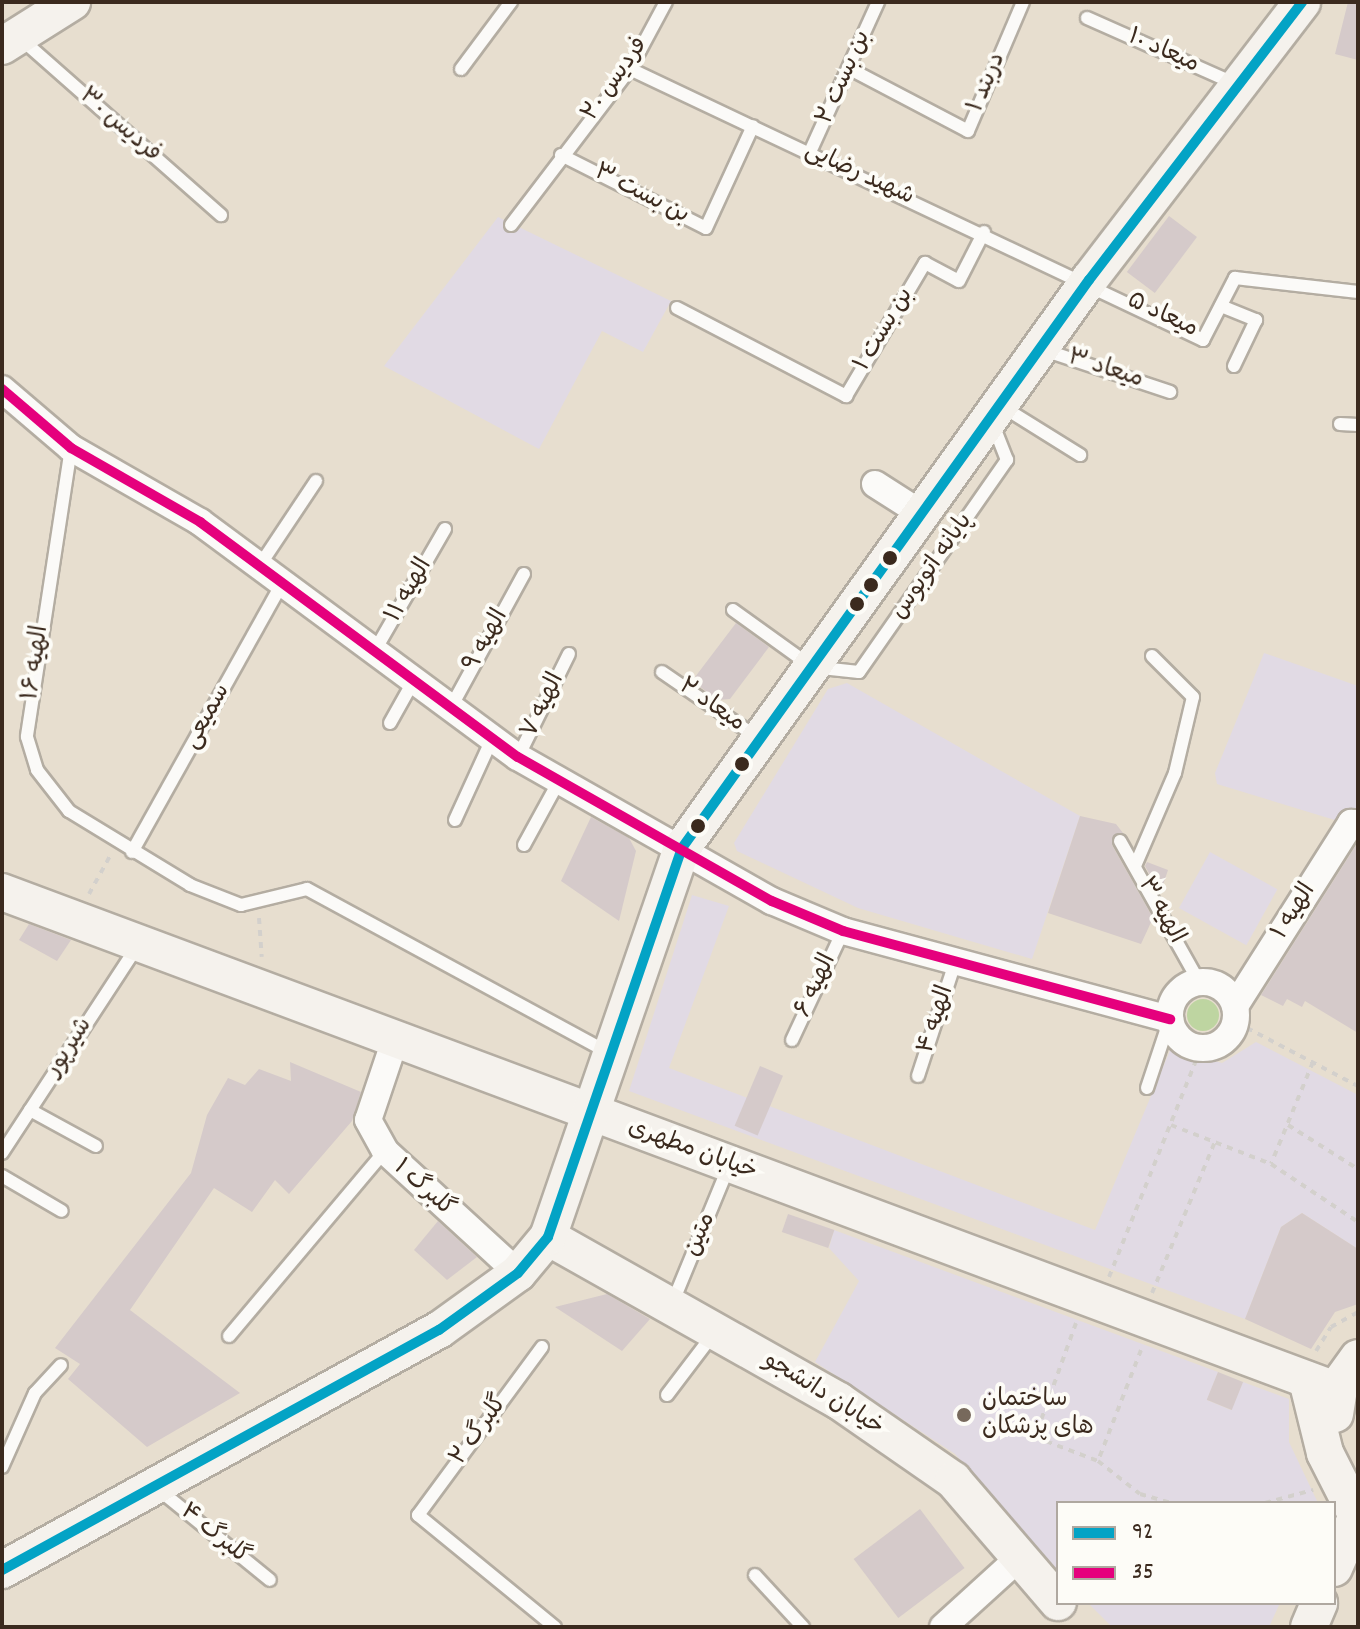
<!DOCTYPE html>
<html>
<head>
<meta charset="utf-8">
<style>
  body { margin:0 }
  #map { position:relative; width:1360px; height:1629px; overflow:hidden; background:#e7decf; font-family:Dekko,"Playpen Sans Arabic",sans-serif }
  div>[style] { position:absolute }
  .built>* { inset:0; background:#e1dae4; transform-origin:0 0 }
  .green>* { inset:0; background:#bed5a1 }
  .round { border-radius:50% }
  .building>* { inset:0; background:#d5caca; transform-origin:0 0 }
  .path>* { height:4px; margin-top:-2px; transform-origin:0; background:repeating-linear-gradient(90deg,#d3d0cc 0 6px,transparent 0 12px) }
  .roads { filter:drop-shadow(2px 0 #b4ada2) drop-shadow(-2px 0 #b4ada2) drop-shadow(0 2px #b4ada2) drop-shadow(0 -2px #b4ada2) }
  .lane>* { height:12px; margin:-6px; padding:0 6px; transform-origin:6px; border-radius:6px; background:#fbfaf8 }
  .street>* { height:26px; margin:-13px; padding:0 13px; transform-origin:13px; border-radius:13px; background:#fbfaf8 }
  .street>.ring { margin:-13px; padding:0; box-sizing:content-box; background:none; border:26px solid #fbfaf8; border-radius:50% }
  .secondary>* { height:36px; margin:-18px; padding:0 18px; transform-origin:18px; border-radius:18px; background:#f5f2ed }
  .bus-1>* { height:10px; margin:-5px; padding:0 5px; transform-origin:5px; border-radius:5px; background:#03a3c5 }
  .bus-2>* { height:10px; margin:-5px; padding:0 5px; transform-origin:5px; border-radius:5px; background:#e5007d }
  .dots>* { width:22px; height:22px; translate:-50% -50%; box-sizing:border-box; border:4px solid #fdfcf7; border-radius:50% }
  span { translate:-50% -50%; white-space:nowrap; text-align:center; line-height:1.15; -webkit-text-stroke:8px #fdfcf7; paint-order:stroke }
  .street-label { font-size:24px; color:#3b2a1e }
  .poi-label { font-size:24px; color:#3b2a1e }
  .left { translate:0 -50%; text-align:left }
  .frame { position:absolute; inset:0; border:4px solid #3b2a1e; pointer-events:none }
  .legend { position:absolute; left:1056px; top:1501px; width:280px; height:104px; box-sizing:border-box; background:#fdfcf7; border:2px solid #afa8a0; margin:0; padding:10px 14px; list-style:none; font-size:24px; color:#3b2a1e }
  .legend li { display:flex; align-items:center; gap:16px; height:40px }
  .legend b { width:40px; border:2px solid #afa8a0 }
</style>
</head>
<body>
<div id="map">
  <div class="built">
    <div style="clip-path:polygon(498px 217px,671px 301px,643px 352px,602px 331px,539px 449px,384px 366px)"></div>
    <div style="clip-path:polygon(1264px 653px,1358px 686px,1358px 819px,1338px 821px,1217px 784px,1215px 773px)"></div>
    <div style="clip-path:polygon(847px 683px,1080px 816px,1032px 959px,858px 908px,737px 851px,734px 843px,828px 689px)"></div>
    <div style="left:1210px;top:852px;width:77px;height:64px;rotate:29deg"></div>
    <div style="clip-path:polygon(692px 895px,729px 906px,669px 1068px,1095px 1230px,1171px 1048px,1222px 1063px,1256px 1042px,1358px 1095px,1358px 1249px,1302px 1213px,1281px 1227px,1245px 1319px,629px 1091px)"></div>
    <div style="clip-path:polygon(834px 1230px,1218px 1372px,1207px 1400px,1231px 1410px,1243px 1382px,1289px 1399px,1289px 1442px,1318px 1503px,1058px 1503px,1058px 1571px,955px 1454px,815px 1362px,859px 1281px,829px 1248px)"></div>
    <div style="clip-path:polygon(1088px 1603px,1280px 1603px,1269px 1627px,1112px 1627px)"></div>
  </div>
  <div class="green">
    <div class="round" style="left:1187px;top:999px;width:32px;height:32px"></div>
  </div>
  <div class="building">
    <div style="clip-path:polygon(1348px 2px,1358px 2px,1358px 60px,1335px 54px)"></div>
    <div style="left:1169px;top:216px;width:35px;height:70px;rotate:37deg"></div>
    <div style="clip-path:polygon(736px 623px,769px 647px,730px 699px,718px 700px,692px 681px)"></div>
    <div style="clip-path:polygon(1080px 816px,1116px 824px,1123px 833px,1112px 845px,1153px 918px,1141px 944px,1048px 913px)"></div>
    <div style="clip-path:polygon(591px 817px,629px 838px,636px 851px,619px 921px,561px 881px)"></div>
    <div style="clip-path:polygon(1358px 842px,1358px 1033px,1305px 1001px,1302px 1007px,1287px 999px,1283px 1006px,1261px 995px)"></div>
    <div style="clip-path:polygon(1147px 862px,1168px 870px,1160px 894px,1145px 866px)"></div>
    <div style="clip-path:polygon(29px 924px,71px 940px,57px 961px,19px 940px)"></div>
    <div style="clip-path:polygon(290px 1062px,361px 1092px,352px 1121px,289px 1194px,275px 1180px,252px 1212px,214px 1188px,130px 1310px,240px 1393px,147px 1447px,68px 1379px,80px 1364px,55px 1348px,191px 1173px,207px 1115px,228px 1078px,245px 1085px,259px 1069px,291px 1081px)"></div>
    <div style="left:760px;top:1066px;width:25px;height:65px;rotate:23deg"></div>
    <div style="clip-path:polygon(1302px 1213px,1358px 1249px,1358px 1304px,1335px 1312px,1311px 1349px,1245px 1319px,1281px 1227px)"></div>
    <div style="left:788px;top:1214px;width:49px;height:19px;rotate:19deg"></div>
    <div style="clip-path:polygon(438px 1221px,477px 1257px,447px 1280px,414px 1250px)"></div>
    <div style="clip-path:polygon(607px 1294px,650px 1319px,622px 1351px,555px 1307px)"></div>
    <div style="left:1218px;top:1372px;width:27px;height:30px;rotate:22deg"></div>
    <div style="left:920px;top:1509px;width:74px;height:83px;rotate:53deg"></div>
  </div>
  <div class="path">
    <div style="left:89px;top:894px;width:43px;rotate:-61.1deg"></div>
    <div style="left:259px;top:918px;width:39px;rotate:86deg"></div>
    <div style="left:1247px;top:1028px;width:125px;rotate:27.6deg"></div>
    <div style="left:1313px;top:1062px;width:110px;rotate:112.4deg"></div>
    <div style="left:1271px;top:1164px;width:105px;rotate:33.7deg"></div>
    <div style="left:1171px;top:1125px;width:107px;rotate:21.3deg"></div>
    <div style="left:1288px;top:1125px;width:83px;rotate:32.2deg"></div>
    <div style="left:1109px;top:1277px;width:247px;rotate:-68.1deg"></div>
    <div style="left:1152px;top:1293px;width:164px;rotate:-67.4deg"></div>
    <div style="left:1076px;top:1323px;width:121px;rotate:109.8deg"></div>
    <div style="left:1035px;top:1437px;width:67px;rotate:20.9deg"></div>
    <div style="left:1141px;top:1350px;width:119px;rotate:111.2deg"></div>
    <div style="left:1098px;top:1461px;width:53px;rotate:38.2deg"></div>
    <div style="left:1140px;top:1494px;width:33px;rotate:16deg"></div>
    <div style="left:1316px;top:1351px;width:28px;rotate:-58deg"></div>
    <div style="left:1331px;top:1327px;width:31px;rotate:-29deg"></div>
    <div style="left:1265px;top:1503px;width:50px;rotate:-15.2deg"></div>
  </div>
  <div class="roads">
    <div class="lane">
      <div style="left:1087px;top:18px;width:161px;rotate:23.9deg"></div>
      <div style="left:20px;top:38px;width:268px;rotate:41.4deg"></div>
      <div style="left:461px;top:69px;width:84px;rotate:-53.3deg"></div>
      <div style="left:630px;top:69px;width:634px;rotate:25.31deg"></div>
      <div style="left:1203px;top:340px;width:70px;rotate:-62.7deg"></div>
      <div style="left:1235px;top:278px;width:124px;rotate:6.5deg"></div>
      <div style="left:852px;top:70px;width:131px;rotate:27.7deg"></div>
      <div style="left:968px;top:131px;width:140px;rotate:-66.9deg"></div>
      <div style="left:810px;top:152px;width:165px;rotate:-65.6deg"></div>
      <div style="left:561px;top:155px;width:162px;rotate:26.7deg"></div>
      <div style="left:706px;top:228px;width:112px;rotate:-65.3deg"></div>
      <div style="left:511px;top:225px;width:196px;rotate:-52.7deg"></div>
      <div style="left:630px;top:69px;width:76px;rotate:-61.8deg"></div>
      <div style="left:1221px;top:306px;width:38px;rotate:22deg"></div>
      <div style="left:1256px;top:320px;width:51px;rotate:115.6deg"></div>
      <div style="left:677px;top:308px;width:191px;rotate:27.5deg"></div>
      <div style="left:846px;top:396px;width:155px;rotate:-59.3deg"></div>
      <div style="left:925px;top:263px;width:38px;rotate:28deg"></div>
      <div style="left:959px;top:281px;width:55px;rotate:-63deg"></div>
      <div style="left:1044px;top:350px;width:133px;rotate:18.4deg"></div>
      <div style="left:1003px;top:407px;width:91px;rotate:31.9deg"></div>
      <div style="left:1340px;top:424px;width:18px;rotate:3deg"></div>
      <div style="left:71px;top:448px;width:292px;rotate:98.7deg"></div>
      <div style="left:27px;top:737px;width:34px;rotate:73deg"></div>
      <div style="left:37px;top:770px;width:52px;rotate:52deg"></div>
      <div style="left:69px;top:811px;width:142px;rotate:31.4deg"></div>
      <div style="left:190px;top:885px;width:55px;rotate:21.4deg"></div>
      <div style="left:241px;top:905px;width:68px;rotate:-13.6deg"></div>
      <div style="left:307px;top:889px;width:344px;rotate:28.5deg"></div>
      <div style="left:260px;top:565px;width:101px;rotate:-56.3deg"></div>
      <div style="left:733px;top:610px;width:97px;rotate:35.8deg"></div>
      <div style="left:812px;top:667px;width:47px;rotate:6.1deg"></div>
      <div style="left:859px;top:672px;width:259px;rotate:-55.1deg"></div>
      <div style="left:1007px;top:460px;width:41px;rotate:-111.5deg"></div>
      <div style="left:374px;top:652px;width:142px;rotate:-60deg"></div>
      <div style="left:662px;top:672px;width:116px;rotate:34.5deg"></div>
      <div style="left:450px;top:709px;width:154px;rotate:-61.3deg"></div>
      <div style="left:390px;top:723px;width:47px;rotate:-60.7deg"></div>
      <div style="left:518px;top:757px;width:115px;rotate:-63.7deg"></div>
      <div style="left:455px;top:820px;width:89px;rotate:-65.4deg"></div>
      <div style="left:1120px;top:841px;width:162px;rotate:60.7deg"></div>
      <div style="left:524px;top:845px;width:73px;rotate:-61.3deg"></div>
      <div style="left:132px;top:852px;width:309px;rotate:-60.8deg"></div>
      <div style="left:1135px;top:866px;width:101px;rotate:-66.7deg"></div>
      <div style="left:1175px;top:773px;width:78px;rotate:-76.7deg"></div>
      <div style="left:1193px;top:697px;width:58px;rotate:-135deg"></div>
      <div style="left:792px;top:1040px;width:120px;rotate:-64.9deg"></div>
      <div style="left:918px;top:1076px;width:119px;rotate:-71.9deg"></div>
      <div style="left:1147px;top:1088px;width:73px;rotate:-71.6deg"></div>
      <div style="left:30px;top:1110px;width:75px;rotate:28.6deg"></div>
      <div style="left:2px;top:1153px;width:249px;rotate:-56.8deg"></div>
      <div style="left:2px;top:1176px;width:69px;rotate:30.3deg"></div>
      <div style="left:672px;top:1304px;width:149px;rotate:-67.6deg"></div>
      <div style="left:229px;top:1336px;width:242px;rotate:-49.9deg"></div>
      <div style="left:542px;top:1347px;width:209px;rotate:126.4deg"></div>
      <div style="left:418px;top:1515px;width:177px;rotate:39.3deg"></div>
      <div style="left:667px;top:1395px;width:78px;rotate:-52.8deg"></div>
      <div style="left:2px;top:1467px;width:81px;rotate:-66deg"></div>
      <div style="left:35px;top:1393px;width:38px;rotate:-47deg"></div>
      <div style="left:158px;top:1489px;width:144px;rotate:39.1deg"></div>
      <div style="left:755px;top:1575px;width:71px;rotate:47.3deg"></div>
    </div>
    <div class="street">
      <div style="left:2px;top:389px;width:91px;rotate:40.5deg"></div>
      <div style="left:71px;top:448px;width:149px;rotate:29.8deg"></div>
      <div style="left:200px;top:522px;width:395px;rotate:36.5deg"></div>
      <div style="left:518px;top:757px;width:292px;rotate:29.6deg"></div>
      <div style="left:772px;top:901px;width:77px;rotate:22.9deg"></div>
      <div style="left:843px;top:931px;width:339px;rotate:15.1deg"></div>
      <div style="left:875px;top:484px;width:56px;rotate:32.6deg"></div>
      <div class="ring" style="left:1170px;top:982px;width:40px;height:40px"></div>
      <div style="left:1235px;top:1006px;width:217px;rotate:-57.6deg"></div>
      <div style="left:1351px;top:823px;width:7px"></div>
      <div style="left:395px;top:1040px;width:84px;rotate:108.6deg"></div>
      <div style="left:368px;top:1120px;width:35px;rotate:61deg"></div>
      <div style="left:385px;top:1151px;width:180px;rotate:42.5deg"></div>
      <div style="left:943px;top:1627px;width:105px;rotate:-42.3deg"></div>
    </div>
    <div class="secondary">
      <div style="left:2px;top:46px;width:83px;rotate:-32.2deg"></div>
      <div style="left:2px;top:892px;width:1426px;rotate:20.48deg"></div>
      <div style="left:548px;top:1237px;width:334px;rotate:29.4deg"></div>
      <div style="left:839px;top:1401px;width:139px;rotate:34.7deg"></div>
      <div style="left:953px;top:1480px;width:161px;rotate:49.3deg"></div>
      <div style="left:1307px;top:1380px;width:75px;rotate:76.1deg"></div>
      <div style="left:1325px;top:1453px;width:71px;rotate:63.1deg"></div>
      <div style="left:1335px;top:1414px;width:31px;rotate:-81deg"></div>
      <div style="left:1340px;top:1383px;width:31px;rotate:-54deg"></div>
      <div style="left:1334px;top:1568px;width:60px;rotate:-66.4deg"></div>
      <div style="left:2px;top:1570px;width:499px;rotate:-28.8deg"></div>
      <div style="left:439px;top:1330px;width:97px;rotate:-35.8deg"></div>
      <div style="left:518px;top:1273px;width:47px;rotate:-50.2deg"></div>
      <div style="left:548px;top:1237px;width:411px;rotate:-71deg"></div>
      <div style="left:682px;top:848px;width:699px;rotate:-54.38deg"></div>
      <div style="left:1089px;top:280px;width:350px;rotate:-52.5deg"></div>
      <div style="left:1309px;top:1627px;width:26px;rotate:-67deg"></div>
    </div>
  </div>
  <div class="bus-1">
    <div style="left:2px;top:1570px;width:499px;rotate:-28.8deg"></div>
    <div style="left:439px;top:1330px;width:97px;rotate:-35.8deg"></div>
    <div style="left:518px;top:1273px;width:47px;rotate:-50.2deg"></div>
    <div style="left:548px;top:1237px;width:411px;rotate:-71deg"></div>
    <div style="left:682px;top:848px;width:699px;rotate:-54.38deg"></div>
    <div style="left:1089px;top:280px;width:350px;rotate:-52.5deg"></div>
  </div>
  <div class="bus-2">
    <div style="left:2px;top:389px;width:91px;rotate:40.5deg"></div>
    <div style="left:71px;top:448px;width:149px;rotate:29.8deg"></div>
    <div style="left:200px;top:522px;width:395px;rotate:36.5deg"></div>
    <div style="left:518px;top:757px;width:292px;rotate:29.6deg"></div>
    <div style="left:772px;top:901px;width:77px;rotate:22.9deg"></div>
    <div style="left:843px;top:931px;width:339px;rotate:15.1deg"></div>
  </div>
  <div class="dots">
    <div style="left:890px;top:558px;background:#3b2a1e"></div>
    <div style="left:871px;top:585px;background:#3b2a1e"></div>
    <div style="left:857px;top:604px;background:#3b2a1e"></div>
    <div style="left:742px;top:764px;background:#3b2a1e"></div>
    <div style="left:698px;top:826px;background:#3b2a1e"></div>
    <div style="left:964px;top:1415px;background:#77695c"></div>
  </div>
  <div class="street-label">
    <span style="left:1163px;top:52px;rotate:24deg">میعاد ۱۰</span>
    <span style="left:845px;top:78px;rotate:-66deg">بن بست ۲</span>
    <span style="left:616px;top:80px;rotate:-55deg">فردیس ۲۰</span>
    <span style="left:988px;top:83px;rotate:-67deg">دربند ۱</span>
    <span style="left:119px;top:126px;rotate:41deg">فردیس ۳۰</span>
    <span style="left:859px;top:175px;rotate:25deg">شهید رضایی</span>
    <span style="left:641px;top:195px;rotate:27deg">بن بست ۳</span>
    <span style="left:1162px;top:316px;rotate:25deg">میعاد ۵</span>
    <span style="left:885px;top:330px;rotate:-59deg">بن بست ۱</span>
    <span style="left:1105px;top:370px;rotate:18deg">میعاد ۳</span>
    <span style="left:933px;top:567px;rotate:-55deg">پایانه اتوبوس</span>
    <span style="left:410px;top:591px;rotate:-60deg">الهیه ۱۱</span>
    <span style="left:487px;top:641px;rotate:-61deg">الهیه ۹</span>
    <span style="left:37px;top:663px;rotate:-82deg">الهیه ۱۶</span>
    <span style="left:544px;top:706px;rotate:-64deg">الهیه ۷</span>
    <span style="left:711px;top:706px;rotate:35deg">میعاد ۲</span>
    <span style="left:208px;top:717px;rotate:-61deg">سمیعی</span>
    <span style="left:1160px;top:911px;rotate:61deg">الهیه ۳</span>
    <span style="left:1295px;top:912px;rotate:-58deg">الهیه ۱</span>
    <span style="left:817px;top:986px;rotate:-65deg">الهیه ۶</span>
    <span style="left:937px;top:1020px;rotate:-72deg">الهیه ۴</span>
    <span style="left:70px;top:1048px;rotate:-57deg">شیرپور</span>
    <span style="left:692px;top:1151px;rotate:20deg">خیابان مطهری</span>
    <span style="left:423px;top:1189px;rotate:42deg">گلبرگ ۱</span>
    <span style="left:701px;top:1235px;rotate:-67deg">متین</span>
    <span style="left:823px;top:1395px;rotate:32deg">خیابان دانشجو</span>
    <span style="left:480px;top:1431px;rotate:-54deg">گلبرگ ۲</span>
    <span style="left:214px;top:1535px;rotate:39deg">گلبرگ ۴</span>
  </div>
  <div class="poi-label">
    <span class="left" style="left:982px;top:1415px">ساختمان<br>های پزشکان</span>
  </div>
  <div class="frame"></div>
  <ul class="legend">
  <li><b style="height:10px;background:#03a3c5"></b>92</li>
  <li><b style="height:10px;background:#e5007d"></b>35</li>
  </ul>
</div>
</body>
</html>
